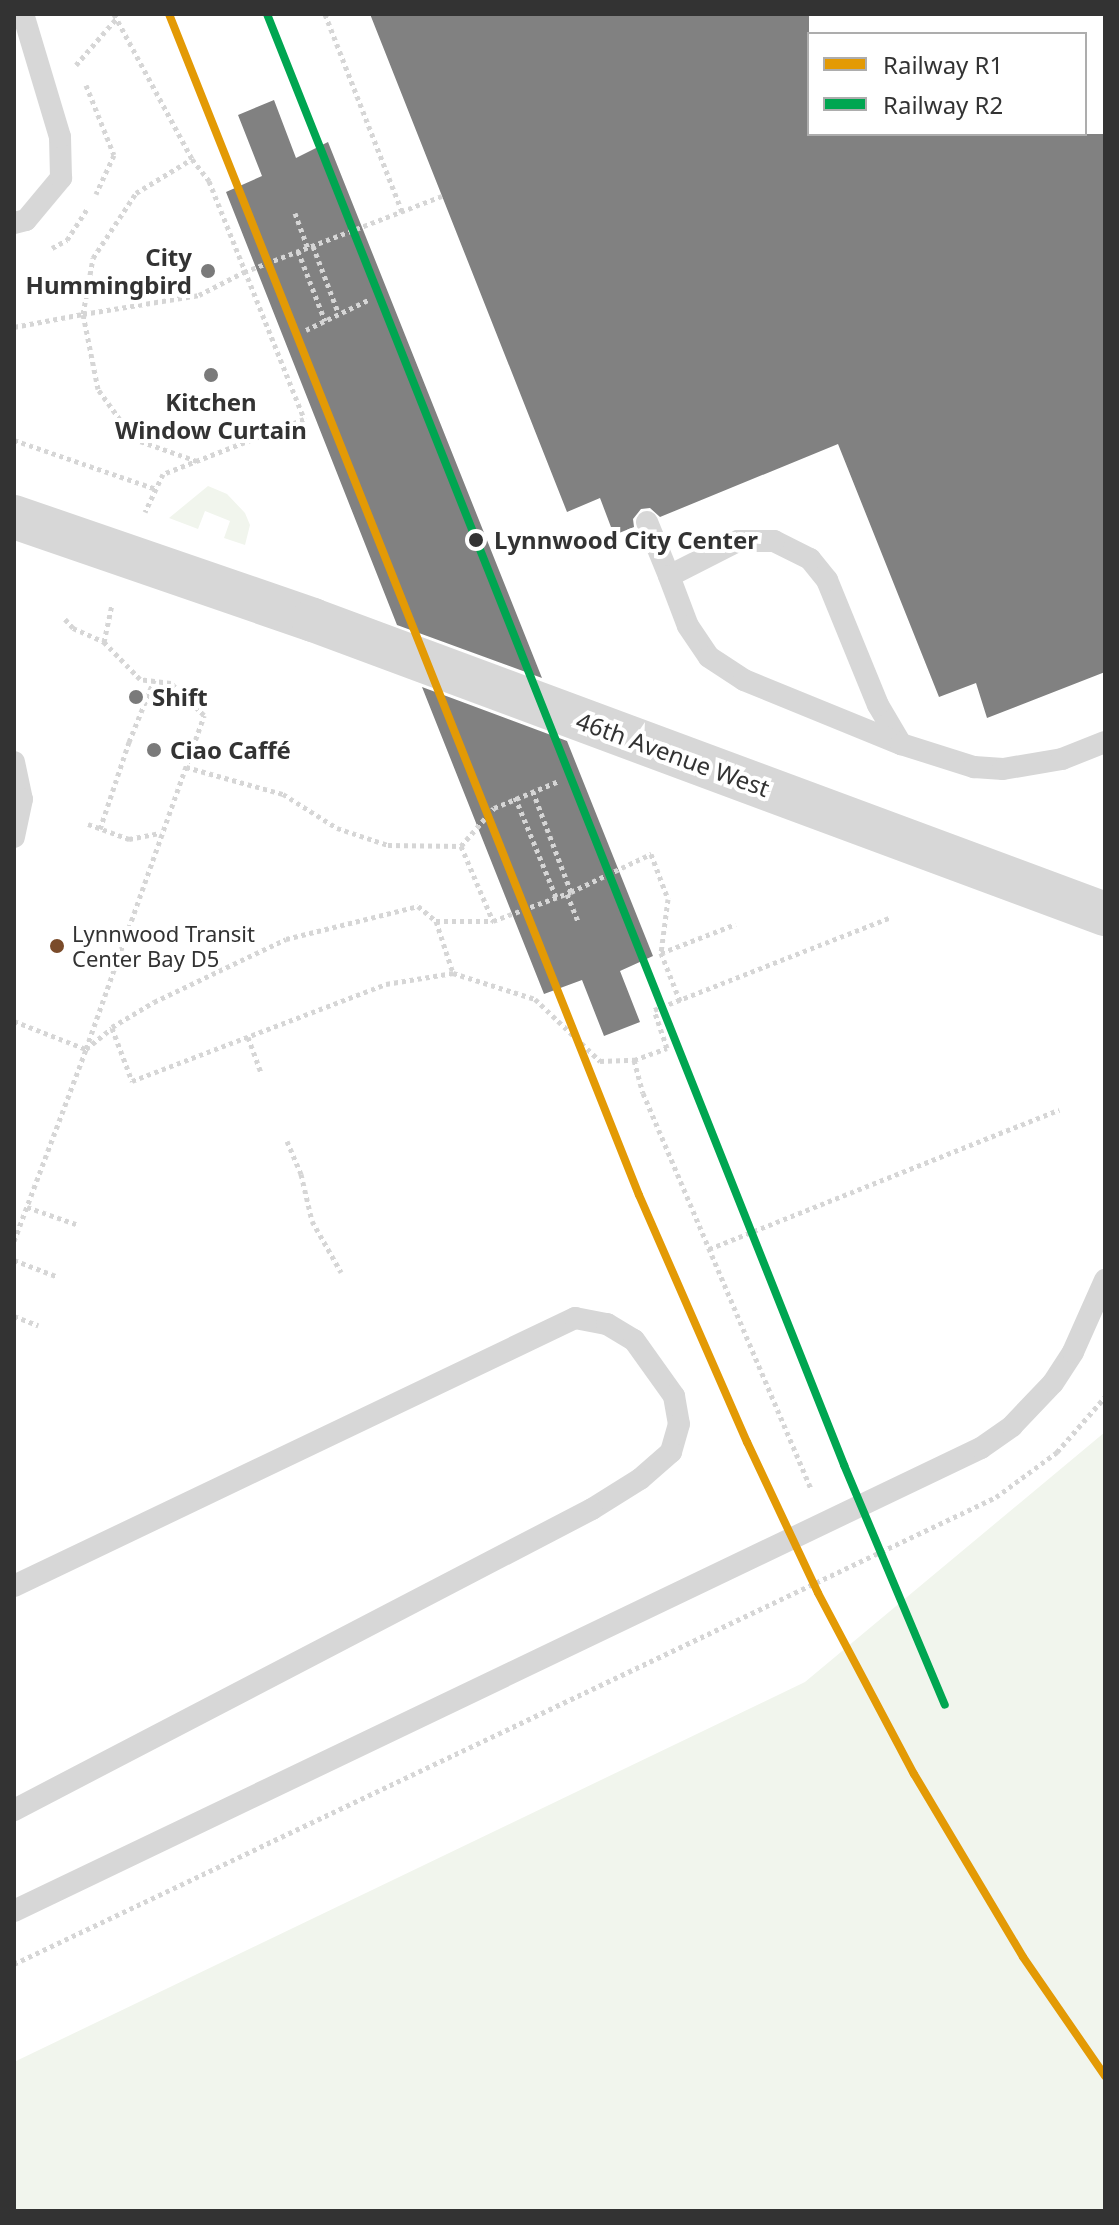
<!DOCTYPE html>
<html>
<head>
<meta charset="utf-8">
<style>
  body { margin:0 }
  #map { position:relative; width:1119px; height:2225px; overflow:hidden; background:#fff; font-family:"Noto Sans",sans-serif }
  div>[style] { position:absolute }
  .green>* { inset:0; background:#f1f5ed }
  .building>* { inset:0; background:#818181 }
  .path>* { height:5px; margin-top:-2.5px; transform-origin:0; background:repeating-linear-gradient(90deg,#d6d6d6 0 4px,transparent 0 8px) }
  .service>* { height:22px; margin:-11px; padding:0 11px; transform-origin:11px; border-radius:11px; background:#d7d7d7 }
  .tertiary>* { height:44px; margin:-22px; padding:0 22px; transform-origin:22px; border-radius:22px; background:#d7d7d7 }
  .tram>* { height:2px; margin:-1px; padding:0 1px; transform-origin:1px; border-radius:1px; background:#bebebe }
  .rail-1>* { height:8px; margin:-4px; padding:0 4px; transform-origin:4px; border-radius:4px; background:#e39a05 }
  .rail-2>* { height:8px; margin:-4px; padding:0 4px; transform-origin:4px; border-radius:4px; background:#00a651 }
  .dots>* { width:22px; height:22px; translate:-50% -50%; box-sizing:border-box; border:4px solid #fff; border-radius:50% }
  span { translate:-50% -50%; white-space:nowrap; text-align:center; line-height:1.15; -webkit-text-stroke:8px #fff; paint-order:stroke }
  .bus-label { font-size:22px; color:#333 }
  .left { translate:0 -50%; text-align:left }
  .poi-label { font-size:24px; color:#333; font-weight:700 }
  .right { translate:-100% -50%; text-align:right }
  .stop-label { font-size:24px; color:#333; font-weight:700 }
  .street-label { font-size:24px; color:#333 }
  .frame { position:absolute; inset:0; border:16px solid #333; pointer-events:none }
  .legend { position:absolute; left:807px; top:32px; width:280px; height:104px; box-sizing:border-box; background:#fff; border:2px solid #adadad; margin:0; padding:10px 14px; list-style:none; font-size:24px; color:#333 }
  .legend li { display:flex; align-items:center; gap:16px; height:40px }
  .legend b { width:40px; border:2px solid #adadad }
</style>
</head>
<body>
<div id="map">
  <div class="green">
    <div style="clip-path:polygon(208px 486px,227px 494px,245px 513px,250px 525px,245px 545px,224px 538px,230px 521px,205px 511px,198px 529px,169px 518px)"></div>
    <div style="clip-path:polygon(1105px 1432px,1105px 2211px,14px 2211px,14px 2062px,805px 1682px)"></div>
  </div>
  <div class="building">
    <div style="clip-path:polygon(370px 14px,809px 14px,809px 134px,1105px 134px,1105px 672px,987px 718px,976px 683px,939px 697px,838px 444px,660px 517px,650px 508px,641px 509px,633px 519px,634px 527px,614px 535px,600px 498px,567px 512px)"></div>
    <div style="clip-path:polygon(274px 100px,296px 158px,328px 142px,542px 678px,397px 625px,226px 192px,262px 176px,238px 115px)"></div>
    <div style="clip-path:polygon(422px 687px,567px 741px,653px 956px,620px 971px,640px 1022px,604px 1036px,582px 980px,544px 994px)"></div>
  </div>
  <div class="path">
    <div style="left:114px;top:14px;width:165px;rotate:61.7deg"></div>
    <div style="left:325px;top:14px;width:212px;rotate:68.7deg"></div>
    <div style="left:76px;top:65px;width:61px;rotate:-49deg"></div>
    <div style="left:86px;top:85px;width:75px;rotate:68.2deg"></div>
    <div style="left:114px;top:155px;width:43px;rotate:114.8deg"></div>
    <div style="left:295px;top:213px;width:37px;rotate:70deg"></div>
    <div style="left:313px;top:246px;width:71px;rotate:69.3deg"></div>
    <div style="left:52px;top:248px;width:17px;rotate:-28deg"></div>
    <div style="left:67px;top:240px;width:37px;rotate:-57deg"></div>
    <div style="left:298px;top:251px;width:75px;rotate:68.9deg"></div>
    <div style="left:14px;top:327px;width:70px;rotate:-10.7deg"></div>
    <div style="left:83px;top:314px;width:57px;rotate:-79.9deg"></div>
    <div style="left:93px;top:258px;width:78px;rotate:-56.5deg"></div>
    <div style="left:136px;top:193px;width:66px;rotate:-31.3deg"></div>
    <div style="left:192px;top:159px;width:28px;rotate:52deg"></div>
    <div style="left:209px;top:181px;width:256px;rotate:68.2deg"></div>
    <div style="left:304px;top:419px;width:151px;rotate:158.7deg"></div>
    <div style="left:163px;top:474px;width:42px;rotate:115.3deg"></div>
    <div style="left:306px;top:330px;width:69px;rotate:-25.8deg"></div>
    <div style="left:14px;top:440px;width:150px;rotate:19deg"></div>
    <div style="left:197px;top:461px;width:67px;rotate:-160.8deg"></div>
    <div style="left:134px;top:439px;width:62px;rotate:-125.8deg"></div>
    <div style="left:98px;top:389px;width:76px;rotate:-101.3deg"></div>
    <div style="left:83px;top:314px;width:118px;rotate:-9.3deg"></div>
    <div style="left:199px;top:295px;width:51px;rotate:-27.1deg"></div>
    <div style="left:244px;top:272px;width:212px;rotate:-21deg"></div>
    <div style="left:65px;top:619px;width:12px;rotate:48deg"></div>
    <div style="left:73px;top:628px;width:34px;rotate:24deg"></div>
    <div style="left:104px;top:642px;width:38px;rotate:-78deg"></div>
    <div style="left:186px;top:767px;width:101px;rotate:15.6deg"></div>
    <div style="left:283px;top:794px;width:64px;rotate:32.2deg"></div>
    <div style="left:337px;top:828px;width:54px;rotate:18.4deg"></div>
    <div style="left:388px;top:845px;width:73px;rotate:0.8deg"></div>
    <div style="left:461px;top:846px;width:82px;rotate:66.9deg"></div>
    <div style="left:493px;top:921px;width:83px;rotate:-20.4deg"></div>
    <div style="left:571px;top:892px;width:107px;rotate:-110.8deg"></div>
    <div style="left:515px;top:797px;width:108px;rotate:67.7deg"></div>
    <div style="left:88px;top:824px;width:44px;rotate:20.1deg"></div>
    <div style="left:129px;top:839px;width:32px;rotate:-11deg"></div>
    <div style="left:100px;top:829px;width:92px;rotate:-71.6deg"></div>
    <div style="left:129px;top:742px;width:67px;rotate:-68deg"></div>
    <div style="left:461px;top:846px;width:50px;rotate:-49deg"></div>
    <div style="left:494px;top:808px;width:70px;rotate:-22.6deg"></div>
    <div style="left:571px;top:892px;width:89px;rotate:-25.4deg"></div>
    <div style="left:651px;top:854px;width:48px;rotate:69.3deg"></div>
    <div style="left:668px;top:899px;width:54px;rotate:97.4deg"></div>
    <div style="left:567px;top:894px;width:29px;rotate:68deg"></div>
    <div style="left:436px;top:921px;width:55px;rotate:71.9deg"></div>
    <div style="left:680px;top:1001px;width:52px;rotate:-111.6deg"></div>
    <div style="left:661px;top:953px;width:80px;rotate:-21.1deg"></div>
    <div style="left:14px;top:1021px;width:77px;rotate:21.3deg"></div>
    <div style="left:86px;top:1049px;width:33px;rotate:-39deg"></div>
    <div style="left:112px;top:1028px;width:57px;rotate:69.3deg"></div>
    <div style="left:132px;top:1081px;width:272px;rotate:-20.9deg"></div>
    <div style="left:386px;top:984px;width:68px;rotate:-9.3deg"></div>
    <div style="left:453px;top:973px;width:86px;rotate:17.6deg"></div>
    <div style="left:535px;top:999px;width:90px;rotate:43.6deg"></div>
    <div style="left:600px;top:1061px;width:34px;rotate:-2deg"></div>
    <div style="left:634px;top:1060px;width:35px;rotate:-20deg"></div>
    <div style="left:667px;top:1048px;width:40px;rotate:-108.9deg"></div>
    <div style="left:654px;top:1010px;width:255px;rotate:-21.4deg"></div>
    <div style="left:112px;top:1027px;width:49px;rotate:-30.8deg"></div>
    <div style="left:154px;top:1002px;width:146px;rotate:-25.5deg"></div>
    <div style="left:286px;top:939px;width:136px;rotate:-14deg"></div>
    <div style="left:418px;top:906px;width:23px;rotate:40deg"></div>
    <div style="left:436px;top:921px;width:57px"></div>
    <div style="left:248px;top:1037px;width:38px;rotate:70deg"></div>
    <div style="left:634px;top:1060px;width:34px;rotate:75deg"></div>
    <div style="left:643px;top:1093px;width:430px;rotate:67deg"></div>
    <div style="left:287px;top:1141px;width:36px;rotate:67deg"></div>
    <div style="left:301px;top:1174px;width:48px;rotate:76.8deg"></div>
    <div style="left:312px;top:1221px;width:59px;rotate:60.4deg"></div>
    <div style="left:27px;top:1207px;width:52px;rotate:19.1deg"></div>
    <div style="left:14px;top:1241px;width:205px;rotate:-69.4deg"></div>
    <div style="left:86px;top:1049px;width:354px;rotate:-70.5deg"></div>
    <div style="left:204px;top:715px;width:46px;rotate:-135.9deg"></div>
    <div style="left:171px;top:683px;width:31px;rotate:-173deg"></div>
    <div style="left:140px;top:679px;width:52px;rotate:-134.2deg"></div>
    <div style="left:709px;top:1249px;width:377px;rotate:-21.7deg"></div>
    <div style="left:14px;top:1260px;width:45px;rotate:20.9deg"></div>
    <div style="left:14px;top:1316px;width:26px;rotate:21deg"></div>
    <div style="left:14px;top:1964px;width:1087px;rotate:-25.43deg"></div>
    <div style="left:996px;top:1497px;width:76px;rotate:-36.4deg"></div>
    <div style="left:1057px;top:1452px;width:73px;rotate:-48.9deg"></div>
  </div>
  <div class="service">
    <div style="left:14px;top:223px;width:12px;rotate:-14deg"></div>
    <div style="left:26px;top:220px;width:55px;rotate:-50.2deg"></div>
    <div style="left:61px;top:178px;width:41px;rotate:-91.4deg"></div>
    <div style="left:60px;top:137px;width:128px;rotate:-106.7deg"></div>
    <div style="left:647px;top:522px;width:58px;rotate:67.8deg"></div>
    <div style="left:901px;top:744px;width:45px;rotate:-120.5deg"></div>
    <div style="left:878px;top:705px;width:135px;rotate:-112.2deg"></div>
    <div style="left:827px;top:580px;width:27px;rotate:-129deg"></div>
    <div style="left:810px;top:559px;width:40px;rotate:-153.4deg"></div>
    <div style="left:774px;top:541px;width:36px;rotate:180deg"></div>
    <div style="left:738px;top:541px;width:77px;rotate:153.1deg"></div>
    <div style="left:669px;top:576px;width:53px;rotate:69.2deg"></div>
    <div style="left:688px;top:626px;width:37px;rotate:56deg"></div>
    <div style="left:709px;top:657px;width:42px;rotate:33.3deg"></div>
    <div style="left:744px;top:680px;width:170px;rotate:22.2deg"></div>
    <div style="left:901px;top:744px;width:77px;rotate:17.5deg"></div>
    <div style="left:974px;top:767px;width:29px;rotate:4deg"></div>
    <div style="left:1003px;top:769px;width:60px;rotate:-9.6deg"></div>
    <div style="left:1062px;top:759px;width:46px;rotate:-21.6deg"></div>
    <div style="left:14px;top:762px;width:38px;rotate:78deg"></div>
    <div style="left:22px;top:799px;width:39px;rotate:102deg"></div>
    <div style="left:14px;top:1586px;width:622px;rotate:-25.53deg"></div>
    <div style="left:575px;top:1318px;width:33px;rotate:11deg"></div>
    <div style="left:607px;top:1324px;width:31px;rotate:31deg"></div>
    <div style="left:634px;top:1340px;width:69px;rotate:54.5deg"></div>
    <div style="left:674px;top:1396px;width:28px;rotate:80deg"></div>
    <div style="left:679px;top:1424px;width:29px;rotate:106deg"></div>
    <div style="left:671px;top:1452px;width:41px;rotate:138.9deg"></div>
    <div style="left:640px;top:1479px;width:57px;rotate:148deg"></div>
    <div style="left:592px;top:1509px;width:652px;rotate:152.49deg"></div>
    <div style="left:14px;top:1911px;width:1072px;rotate:-25.59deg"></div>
    <div style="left:981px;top:1448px;width:38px;rotate:-35deg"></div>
    <div style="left:1012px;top:1426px;width:59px;rotate:-46.4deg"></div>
    <div style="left:1053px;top:1383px;width:37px;rotate:-57deg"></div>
    <div style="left:1073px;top:1352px;width:79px;rotate:-66deg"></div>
  </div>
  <div class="tertiary">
    <div style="left:14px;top:517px;width:316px;rotate:19deg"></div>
    <div style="left:313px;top:620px;width:845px;rotate:20.37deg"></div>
  </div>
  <div class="tram">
    <div style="left:169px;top:14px;width:864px;rotate:68.27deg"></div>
    <div style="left:267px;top:14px;width:316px;rotate:68.3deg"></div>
  </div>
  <div class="rail-1">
    <div style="left:169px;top:14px;width:1271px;rotate:68.3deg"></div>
    <div style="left:639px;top:1195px;width:270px;rotate:66.4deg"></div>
    <div style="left:747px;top:1442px;width:167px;rotate:64.8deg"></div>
    <div style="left:818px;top:1593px;width:205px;rotate:62.1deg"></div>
    <div style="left:914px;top:1774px;width:213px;rotate:59.2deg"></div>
    <div style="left:1023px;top:1957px;width:145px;rotate:55.4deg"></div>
  </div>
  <div class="rail-2">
    <div style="left:267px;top:14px;width:1562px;rotate:68.31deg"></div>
    <div style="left:844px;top:1465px;width:260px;rotate:67.2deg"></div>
  </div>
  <div class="dots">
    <div style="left:208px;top:271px;background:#7a7a7a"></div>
    <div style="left:211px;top:375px;background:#7a7a7a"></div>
    <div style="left:476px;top:540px;background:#333"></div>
    <div style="left:136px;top:697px;background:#7a7a7a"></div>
    <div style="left:154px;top:750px;background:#7a7a7a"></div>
    <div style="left:57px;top:946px;background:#7a4b2a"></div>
  </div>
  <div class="bus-label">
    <span class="left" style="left:72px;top:946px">Lynnwood Transit<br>Center Bay D5</span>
  </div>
  <div class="poi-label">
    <span class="right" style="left:192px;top:271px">City<br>Hummingbird</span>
    <span style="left:211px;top:416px">Kitchen<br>Window Curtain</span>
    <span class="left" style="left:152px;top:697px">Shift</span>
    <span class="left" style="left:170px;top:750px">Ciao Caffé</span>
  </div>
  <div class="stop-label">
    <span class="left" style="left:494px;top:540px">Lynnwood City Center</span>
  </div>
  <div class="street-label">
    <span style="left:673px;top:754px;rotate:20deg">46th Avenue West</span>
  </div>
  <div class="frame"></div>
  <ul class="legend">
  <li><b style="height:10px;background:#e39a05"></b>Railway R1</li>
  <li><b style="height:10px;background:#00a651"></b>Railway R2</li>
  </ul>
</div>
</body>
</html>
